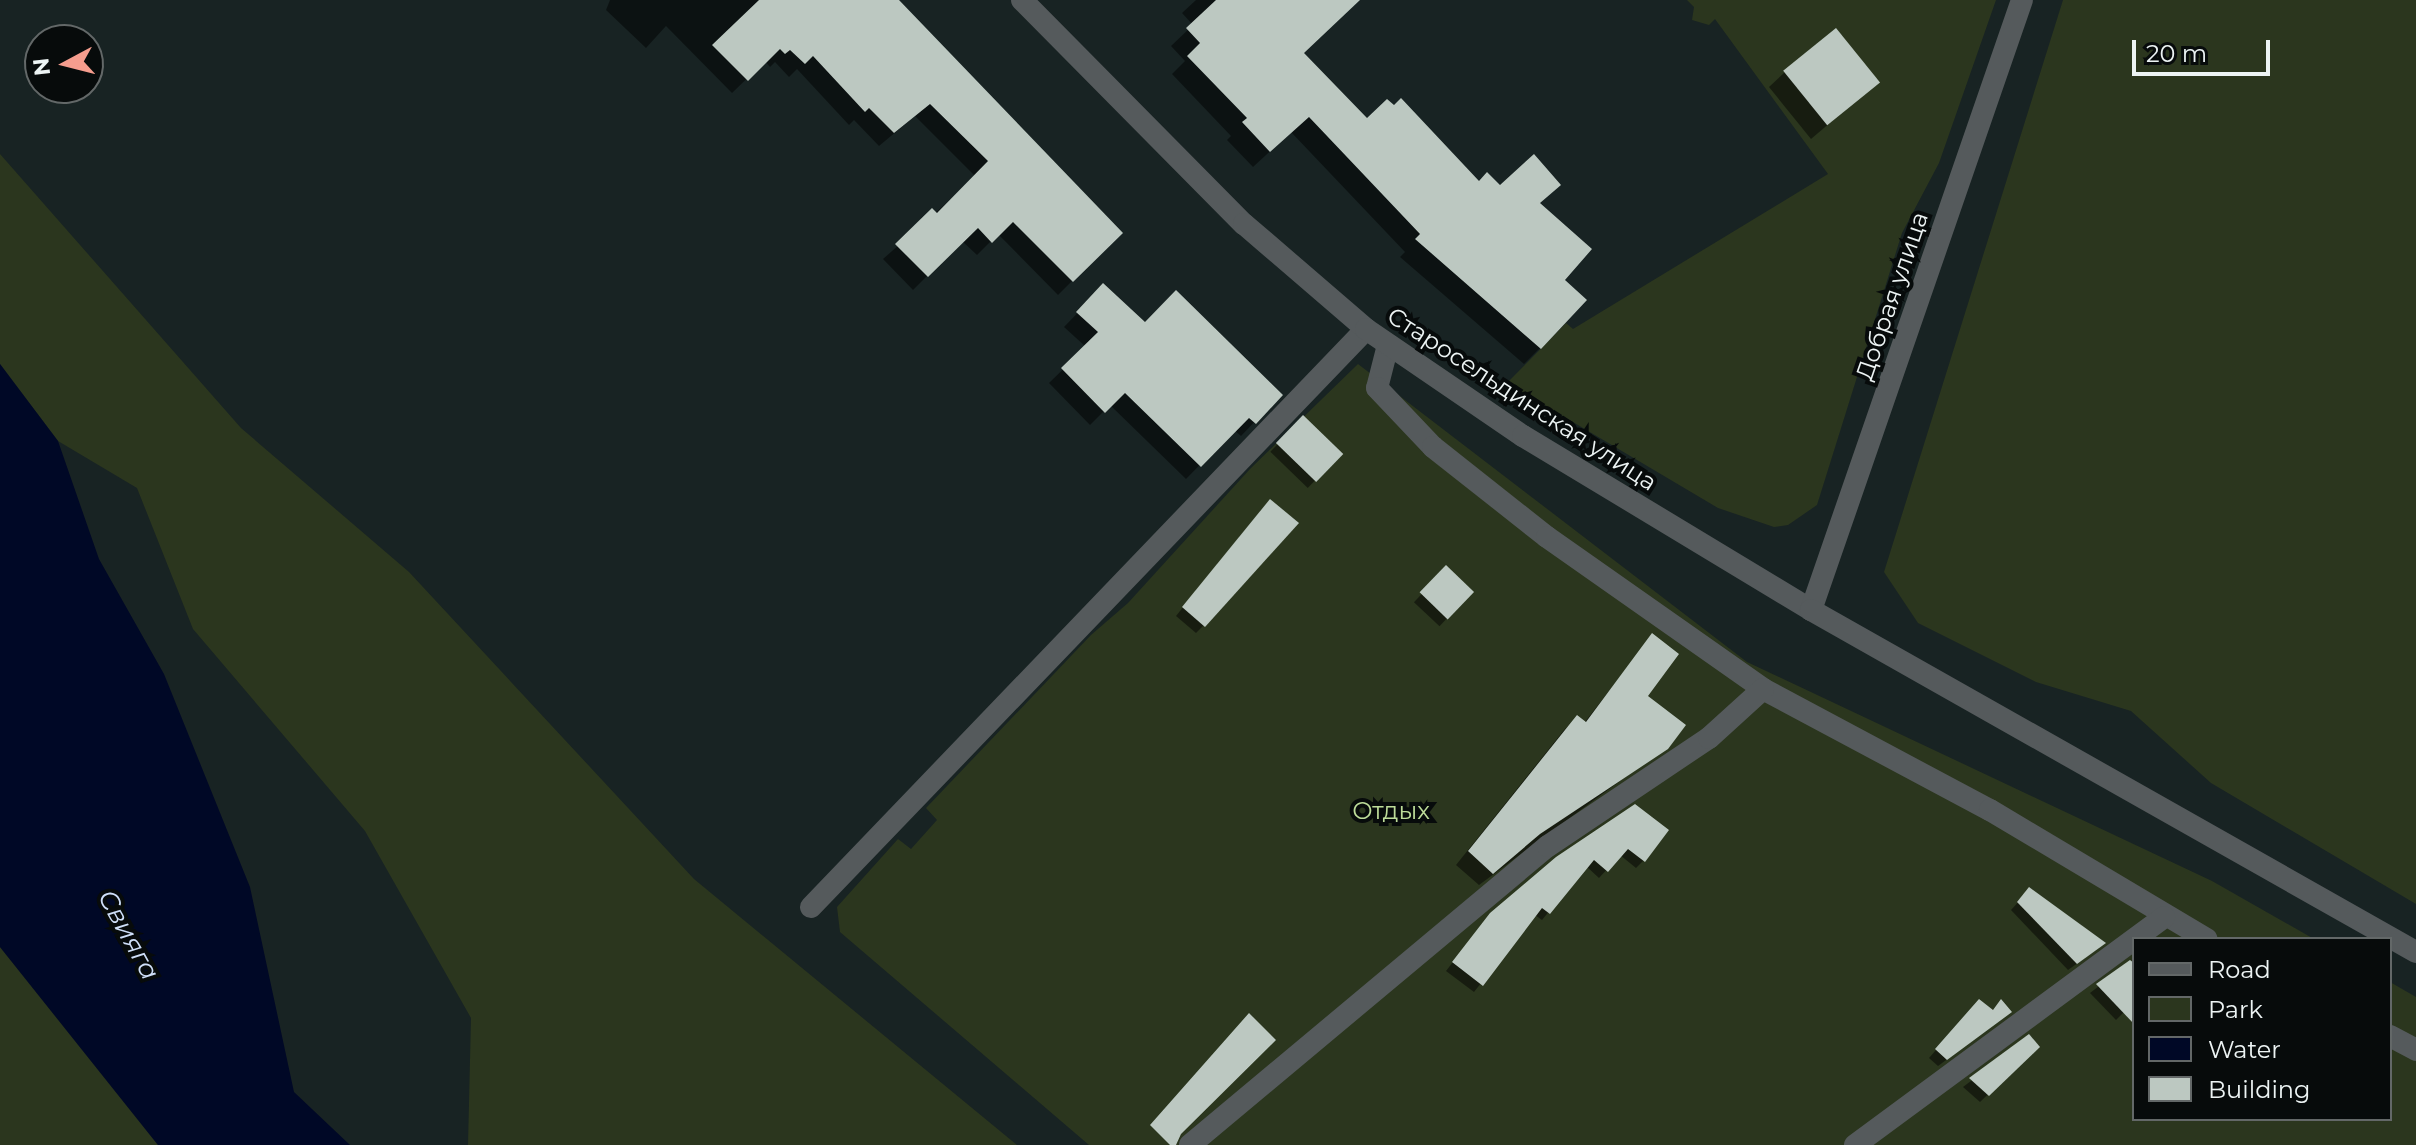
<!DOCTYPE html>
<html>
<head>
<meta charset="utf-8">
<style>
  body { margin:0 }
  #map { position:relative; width:2416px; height:1145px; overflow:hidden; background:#182323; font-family:Montserrat,sans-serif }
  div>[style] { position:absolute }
  .green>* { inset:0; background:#2b361e }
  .water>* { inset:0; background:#000826 }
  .shadow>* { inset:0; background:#0007; transform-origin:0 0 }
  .building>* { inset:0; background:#bcc8c1; transform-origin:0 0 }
  .service>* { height:22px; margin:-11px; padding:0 11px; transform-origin:11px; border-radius:11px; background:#555a5c }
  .minor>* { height:22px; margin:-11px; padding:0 11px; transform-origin:11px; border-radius:11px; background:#555a5c }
  .tertiary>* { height:22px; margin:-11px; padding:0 11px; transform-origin:11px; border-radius:11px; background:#555a5c }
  span { translate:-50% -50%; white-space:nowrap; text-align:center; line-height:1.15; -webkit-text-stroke:8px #070b0b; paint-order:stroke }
  .street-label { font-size:24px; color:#edf4f4 }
  .park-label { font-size:24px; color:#bddc99 }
  .water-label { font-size:26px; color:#cfdff8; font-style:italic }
  .legend { position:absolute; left:2132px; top:937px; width:260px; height:184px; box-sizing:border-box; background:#070b0b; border:2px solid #636868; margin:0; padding:10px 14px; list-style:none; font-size:24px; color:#edf4f4 }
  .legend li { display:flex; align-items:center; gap:16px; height:40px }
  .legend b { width:40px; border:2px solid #636868 }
  .north { position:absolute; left:24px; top:24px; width:80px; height:80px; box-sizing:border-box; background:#070b0b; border:2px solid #636868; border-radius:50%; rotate:263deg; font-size:22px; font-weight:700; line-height:32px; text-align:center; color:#edf4f4 }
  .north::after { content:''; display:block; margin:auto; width:28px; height:36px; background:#f59d8e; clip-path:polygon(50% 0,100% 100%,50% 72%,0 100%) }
  .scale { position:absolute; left:2132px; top:40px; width:138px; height:36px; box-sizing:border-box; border:4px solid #edf4f4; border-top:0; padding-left:10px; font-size:24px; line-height:28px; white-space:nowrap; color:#edf4f4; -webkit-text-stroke:6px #070b0b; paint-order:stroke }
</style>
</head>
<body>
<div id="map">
  <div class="green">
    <div style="clip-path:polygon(1687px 0,1996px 0,1939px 163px,1902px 233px,1817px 505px,1788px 525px,1774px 527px,1718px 508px,1507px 383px,1566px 323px,1573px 329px,1828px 174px,1715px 19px,1709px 25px,1692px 20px,1694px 7px)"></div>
    <div style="clip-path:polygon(2063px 0,2416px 0,2416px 904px,2211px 783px,2131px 711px,2036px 682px,1918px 623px,1884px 572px)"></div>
    <div style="clip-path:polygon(0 154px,241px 428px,409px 572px,694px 879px,1017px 1145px,468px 1145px,471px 1018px,365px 831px,193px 629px,137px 488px,58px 441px,0 364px)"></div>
    <div style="clip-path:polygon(1358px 364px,1747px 662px,2212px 881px,2314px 939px,2134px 939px,2134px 1119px,2390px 1119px,2390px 982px,2416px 997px,2416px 1145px,1089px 1145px,840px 932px,837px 907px,898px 839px,911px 849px,937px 820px,926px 808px,1091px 635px,1128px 603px,1250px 469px)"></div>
    <div style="clip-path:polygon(0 947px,158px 1145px,0 1145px)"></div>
  </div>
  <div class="water">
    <div style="clip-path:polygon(0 364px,58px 441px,99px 559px,164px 674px,250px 887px,294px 1092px,350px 1145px,158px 1145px,0 947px)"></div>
  </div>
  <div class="shadow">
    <div style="clip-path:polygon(610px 0,888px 0,1120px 233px,1058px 295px,998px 234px,977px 255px,962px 241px,913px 290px,883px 259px,976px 177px,915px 116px,879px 146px,854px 120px,849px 125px,797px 69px,789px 77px,775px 62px,770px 67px,765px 61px,732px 93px,666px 26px,646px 48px,606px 10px)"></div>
    <div style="clip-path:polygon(1196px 0,1356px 0,1301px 54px,1367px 121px,1479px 184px,1538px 204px,1562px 280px,1540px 348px,1524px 364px,1400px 257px,1405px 252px,1291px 132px,1253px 167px,1227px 140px,1231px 136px,1172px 74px,1185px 61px,1171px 46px,1193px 25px,1182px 13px)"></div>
    <div style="clip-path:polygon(1785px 72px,1877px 83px,1811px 139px,1769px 87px)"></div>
    <div style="clip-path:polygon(1090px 300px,1145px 324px,1280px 395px,1241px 436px,1234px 430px,1186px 479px,1110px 405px,1090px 425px,1049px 383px,1086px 347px,1064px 327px)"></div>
    <div style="left:1303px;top:418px;width:52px;height:47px;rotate:44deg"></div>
    <div style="clip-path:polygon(1262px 509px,1203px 626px,1196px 633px,1176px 616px)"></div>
    <div style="left:1446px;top:568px;width:35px;height:47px;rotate:43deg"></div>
    <div style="clip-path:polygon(1652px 636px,1645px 697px,1666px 747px,1479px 885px,1456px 865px,1564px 730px,1577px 718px,1584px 723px)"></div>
    <div style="clip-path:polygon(1635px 807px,1644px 860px,1636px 868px,1620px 855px,1599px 878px,1586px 866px,1542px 920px,1535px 915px,1474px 992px,1446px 971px,1483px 923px)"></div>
    <div style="clip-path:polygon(2022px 898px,2096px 950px,2068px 970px,2011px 910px)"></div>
    <div style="clip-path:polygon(2130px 962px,2134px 1002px,2116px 1020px,2090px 993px)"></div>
    <div style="clip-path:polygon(1972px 1009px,2002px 1019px,1938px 1066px,1929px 1058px)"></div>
    <div style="clip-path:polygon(2029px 1037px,2037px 1047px,1980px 1102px,1963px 1087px)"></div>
  </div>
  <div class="building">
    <div style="clip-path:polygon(759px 0,899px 0,1123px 233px,1073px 282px,1013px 222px,992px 243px,978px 228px,928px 277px,895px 244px,932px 208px,937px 213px,988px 161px,930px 104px,894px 133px,869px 108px,865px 112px,813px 56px,805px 64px,790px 50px,785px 54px,780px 49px,748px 81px,712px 45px)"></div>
    <div style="clip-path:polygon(1216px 0,1360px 0,1304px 53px,1367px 118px,1387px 99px,1394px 105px,1401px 98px,1479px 181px,1487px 172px,1500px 185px,1534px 154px,1561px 185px,1540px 203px,1592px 249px,1565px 280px,1587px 300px,1541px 349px,1415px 239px,1420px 234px,1309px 117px,1270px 152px,1242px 122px,1247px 118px,1187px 56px,1200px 43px,1186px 28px)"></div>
    <div style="left:1836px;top:28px;width:70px;height:68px;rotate:51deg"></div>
    <div style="clip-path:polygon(1103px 283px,1145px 322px,1176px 290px,1283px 395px,1256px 424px,1249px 418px,1201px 467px,1125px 393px,1105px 413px,1061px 368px,1098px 332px,1076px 312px)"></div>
    <div style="left:1303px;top:415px;width:56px;height:39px;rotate:44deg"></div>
    <div style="clip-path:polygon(1270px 499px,1299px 523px,1205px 627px,1182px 607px)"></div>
    <div style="left:1446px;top:565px;width:39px;height:38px;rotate:44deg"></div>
    <div style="clip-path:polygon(1652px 633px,1679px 654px,1648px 696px,1686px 725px,1668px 749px,1540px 834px,1493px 874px,1468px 851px,1577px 715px,1586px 722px)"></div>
    <div style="clip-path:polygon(1635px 804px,1669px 830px,1645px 862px,1628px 849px,1608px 872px,1594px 860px,1550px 914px,1542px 908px,1483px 986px,1452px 962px,1490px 913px,1556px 857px)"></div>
    <div style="clip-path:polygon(2029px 887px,2106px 943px,2077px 964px,2017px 902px)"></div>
    <div style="clip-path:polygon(2130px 960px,2134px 963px,2134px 1024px,2096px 984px)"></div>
    <div style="clip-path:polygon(1979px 999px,1993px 1010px,2001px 999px,2012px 1012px,1947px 1060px,1935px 1049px)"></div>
    <div style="clip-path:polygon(1249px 1013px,1276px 1040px,1181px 1134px,1176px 1145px,1170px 1145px,1150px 1125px)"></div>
    <div style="clip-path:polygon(2029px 1034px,2040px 1047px,1989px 1096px,1969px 1078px)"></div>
  </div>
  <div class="service">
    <div style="left:1388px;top:345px;width:44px;rotate:104.3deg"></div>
    <div style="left:1377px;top:388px;width:81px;rotate:46.5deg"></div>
    <div style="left:1433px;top:447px;width:145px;rotate:38.3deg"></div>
    <div style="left:1547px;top:537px;width:264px;rotate:35.1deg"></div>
    <div style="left:1763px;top:689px;width:257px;rotate:28.1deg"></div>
    <div style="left:1990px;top:810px;width:252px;rotate:30.8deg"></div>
    <div style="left:811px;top:907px;width:801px;rotate:-46.16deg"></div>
    <div style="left:2390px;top:1036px;width:30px;rotate:28deg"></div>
    <div style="left:1190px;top:1145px;width:466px;rotate:-39.9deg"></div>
    <div style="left:1548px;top:846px;width:194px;rotate:-33.9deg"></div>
    <div style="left:1709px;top:738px;width:73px;rotate:-42.2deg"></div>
    <div style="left:1855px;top:1145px;width:384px;rotate:-36.4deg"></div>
  </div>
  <div class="minor">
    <div style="left:1022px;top:0;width:315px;rotate:45.3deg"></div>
    <div style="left:1244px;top:224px;width:161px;rotate:40.7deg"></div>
    <div style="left:1366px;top:329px;width:190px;rotate:34.3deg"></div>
    <div style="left:1523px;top:436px;width:336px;rotate:31.1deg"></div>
    <div style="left:1811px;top:610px;width:645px;rotate:-70.92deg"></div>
  </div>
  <div class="tertiary">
    <div style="left:1811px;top:610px;width:695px;rotate:29.48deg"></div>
  </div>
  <div class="street-label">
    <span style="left:1892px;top:296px;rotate:-71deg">Добрая улица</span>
    <span style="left:1522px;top:399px;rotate:33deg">Старосельдинская улица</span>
  </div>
  <div class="park-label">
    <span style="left:1391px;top:811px">Отдых</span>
  </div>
  <div class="water-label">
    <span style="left:128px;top:935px;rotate:61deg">Свияга</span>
  </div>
  <ul class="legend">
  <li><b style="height:10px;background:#555a5c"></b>Road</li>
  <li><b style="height:22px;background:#2b361e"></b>Park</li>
  <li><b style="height:22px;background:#000826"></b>Water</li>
  <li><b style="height:22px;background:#bcc8c1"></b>Building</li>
  </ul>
  <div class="north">N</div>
  <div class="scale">20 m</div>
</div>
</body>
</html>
